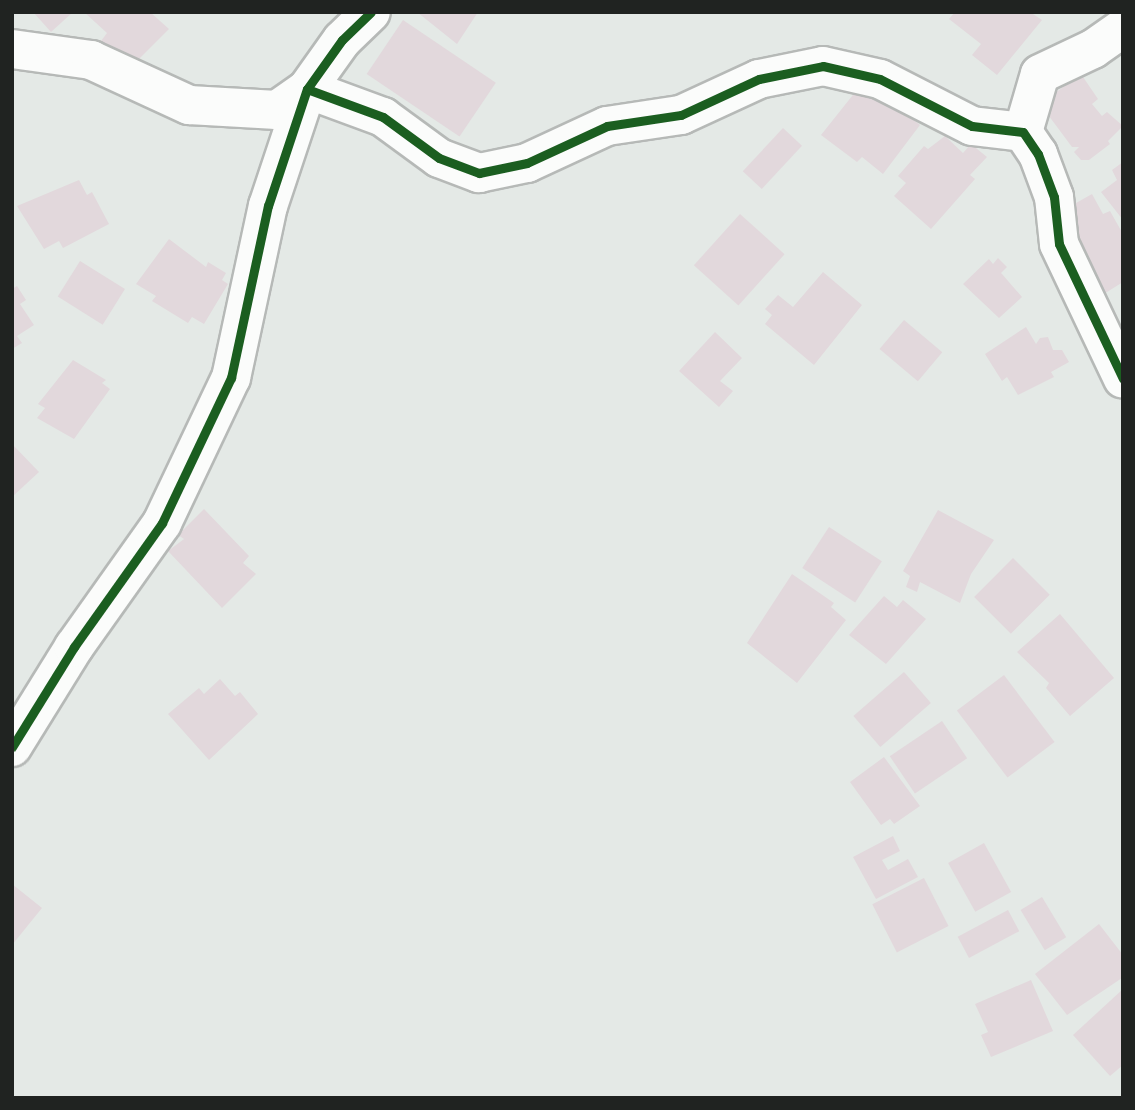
<!DOCTYPE html>
<html>
<head>
<meta charset="utf-8">
<style>
  body { margin:0 }
  #map { position:relative; width:1135px; height:1110px; overflow:hidden; background:#e4e9e6; font-family:Arial,sans-serif }
  div>[style] { position:absolute }
  .building>* { inset:0; background:#e2d8dc; transform-origin:0 0 }
  .roads { filter:drop-shadow(2px 0 #b6b9b7) drop-shadow(-2px 0 #b6b9b7) drop-shadow(0 2px #b6b9b7) drop-shadow(0 -2px #b6b9b7) }
  .minor>* { height:38px; margin:-19px; padding:0 19px; transform-origin:19px; border-radius:19px; background:#fbfcfb }
  .cycleway>* { height:9px; margin:-4.5px; padding:0 4.5px; transform-origin:4.5px; border-radius:4.5px; background:#1b5e20 }
  span { translate:-50% -50%; white-space:nowrap; text-align:center; line-height:1.15; -webkit-text-stroke:6px #e2ebe5; paint-order:stroke }
  .frame { position:absolute; inset:0; border:14px solid #202321; pointer-events:none }
</style>
</head>
<body>
<div id="map">
  <div class="building">
    <div style="clip-path:polygon(33px 12px,73px 12px,51px 32px)"></div>
    <div style="clip-path:polygon(84px 12px,150px 12px,169px 29px,133px 65px,101px 41px,107px 33px)"></div>
    <div style="clip-path:polygon(417px 12px,478px 12px,457px 44px)"></div>
    <div style="clip-path:polygon(955px 12px,1030px 12px,1042px 20px,997px 75px,972px 55px,981px 44px,949px 19px)"></div>
    <div style="left:403px;top:20px;width:112px;height:65px;rotate:34deg"></div>
    <div style="clip-path:polygon(1081px 74px,1098px 99px,1092px 104px,1102px 116px,1107px 112px,1123px 126px,1108px 141px,1110px 144px,1089px 160px,1081px 160px,1074px 152px,1079px 147px,1072px 147px,1040px 104px)"></div>
    <div style="clip-path:polygon(864px 81px,920px 125px,883px 174px,862px 157px,857px 162px,821px 135px)"></div>
    <div style="left:783px;top:128px;width:26px;height:59px;rotate:43deg"></div>
    <div style="clip-path:polygon(945px 136px,963px 153px,971px 144px,987px 157px,970px 175px,975px 179px,931px 229px,894px 196px,906px 183px,898px 176px,924px 146px,928px 149px)"></div>
    <div style="clip-path:polygon(1123px 162px,1123px 220px,1101px 192px,1117px 180px,1112px 170px)"></div>
    <div style="clip-path:polygon(79px 180px,87px 195px,92px 192px,109px 224px,63px 248px,59px 241px,44px 249px,17px 206px)"></div>
    <div style="clip-path:polygon(1092px 194px,1103px 214px,1110px 211px,1123px 234px,1123px 282px,1099px 297px,1065px 238px,1069px 207px)"></div>
    <div style="left:740px;top:214px;width:60px;height:69px;rotate:42deg"></div>
    <div style="clip-path:polygon(169px 239px,206px 267px,208px 262px,226px 273px,222px 280px,228px 284px,204px 324px,192px 317px,188px 323px,152px 301px,156px 296px,136px 284px)"></div>
    <div style="clip-path:polygon(998px 258px,1007px 267px,1001px 273px,1002px 274px,1022px 297px,999px 318px,963px 284px,989px 259px,993px 264px)"></div>
    <div style="left:80px;top:261px;width:53px;height:42px;rotate:32deg"></div>
    <div style="clip-path:polygon(823px 272px,862px 305px,814px 365px,765px 324px,772px 315px,765px 309px,778px 295px,793px 307px)"></div>
    <div style="clip-path:polygon(17px 286px,26px 300px,20px 304px,34px 325px,17px 336px,22px 343px,12px 349px,12px 289px)"></div>
    <div style="left:904px;top:320px;width:50px;height:38px;rotate:40deg"></div>
    <div style="clip-path:polygon(1026px 327px,1036px 344px,1040px 338px,1048px 337px,1053px 350px,1062px 350px,1069px 362px,1051px 372px,1054px 377px,1018px 395px,1007px 377px,1002px 381px,985px 354px)"></div>
    <div style="clip-path:polygon(715px 332px,742px 358px,720px 381px,733px 391px,719px 407px,679px 371px)"></div>
    <div style="clip-path:polygon(73px 360px,106px 380px,102px 383px,110px 389px,74px 439px,37px 418px,45px 408px,38px 404px)"></div>
    <div style="clip-path:polygon(12px 444px,39px 472px,12px 497px)"></div>
    <div style="clip-path:polygon(204px 509px,249px 556px,243px 563px,256px 574px,222px 608px,168px 551px,184px 539px,178px 535px)"></div>
    <div style="clip-path:polygon(938px 510px,994px 540px,971px 574px,960px 603px,920px 582px,917px 592px,906px 587px,910px 576px,903px 571px)"></div>
    <div style="left:829px;top:527px;width:63px;height:49px;rotate:33deg"></div>
    <div style="left:1013px;top:558px;width:52px;height:55px;rotate:45deg"></div>
    <div style="clip-path:polygon(792px 574px,834px 603px,831px 607px,846px 620px,797px 683px,747px 643px)"></div>
    <div style="clip-path:polygon(884px 596px,897px 607px,903px 600px,926px 619px,886px 664px,849px 635px)"></div>
    <div style="clip-path:polygon(1060px 614px,1114px 678px,1070px 716px,1046px 688px,1049px 683px,1017px 652px)"></div>
    <div style="left:904px;top:672px;width:41px;height:67px;rotate:49deg"></div>
    <div style="left:1004px;top:675px;width:84px;height:59px;rotate:53deg"></div>
    <div style="clip-path:polygon(220px 679px,235px 696px,240px 692px,258px 714px,209px 760px,168px 714px,199px 688px,204px 694px)"></div>
    <div style="left:942px;top:721px;width:45px;height:63px;rotate:56deg"></div>
    <div style="clip-path:polygon(884px 757px,920px 806px,894px 824px,890px 819px,881px 825px,850px 782px)"></div>
    <div style="clip-path:polygon(893px 836px,900px 851px,882px 860px,888px 870px,908px 859px,918px 877px,876px 899px,853px 857px)"></div>
    <div style="left:984px;top:843px;width:56px;height:41px;rotate:61deg"></div>
    <div style="left:924px;top:878px;width:54px;height:58px;rotate:63deg"></div>
    <div style="clip-path:polygon(12px 884px,42px 908px,12px 945px)"></div>
    <div style="left:1042px;top:897px;width:47px;height:25px;rotate:59deg"></div>
    <div style="left:1008px;top:910px;width:24px;height:57px;rotate:62deg"></div>
    <div style="clip-path:polygon(1099px 924px,1123px 955px,1122px 978px,1067px 1015px,1035px 974px)"></div>
    <div style="clip-path:polygon(1031px 980px,1053px 1031px,991px 1057px,981px 1035px,988px 1032px,975px 1004px)"></div>
    <div style="clip-path:polygon(1123px 989px,1123px 1065px,1110px 1076px,1073px 1035px)"></div>
  </div>
  <div class="roads">
    <div class="minor">
      <div style="left:12px;top:49px;width:80px;rotate:7.9deg"></div>
      <div style="left:91px;top:60px;width:108px;rotate:24.7deg"></div>
      <div style="left:189px;top:105px;width:88px;rotate:3.3deg"></div>
      <div style="left:277px;top:110px;width:37px;rotate:-35deg"></div>
      <div style="left:307px;top:89px;width:81px;rotate:20.2deg"></div>
      <div style="left:383px;top:117px;width:69px;rotate:36.2deg"></div>
      <div style="left:439px;top:158px;width:43px;rotate:20.6deg"></div>
      <div style="left:479px;top:173px;width:49px;rotate:-11.8deg"></div>
      <div style="left:527px;top:163px;width:88px;rotate:-24.8deg"></div>
      <div style="left:607px;top:126px;width:75px;rotate:-8.5deg"></div>
      <div style="left:681px;top:115px;width:86px;rotate:-24.8deg"></div>
      <div style="left:759px;top:79px;width:65px;rotate:-11.5deg"></div>
      <div style="left:823px;top:66px;width:58px;rotate:12.8deg"></div>
      <div style="left:880px;top:79px;width:103px;rotate:27.1deg"></div>
      <div style="left:972px;top:126px;width:51px;rotate:6.7deg"></div>
      <div style="left:1023px;top:132px;width:27px;rotate:56deg"></div>
      <div style="left:1038px;top:154px;width:46px;rotate:69.6deg"></div>
      <div style="left:1054px;top:197px;width:47px;rotate:83.9deg"></div>
      <div style="left:1059px;top:244px;width:149px;rotate:64.6deg"></div>
      <div style="left:1023px;top:132px;width:60px;rotate:-73.7deg"></div>
      <div style="left:1040px;top:74px;width:59px;rotate:-25.3deg"></div>
      <div style="left:1093px;top:49px;width:37px;rotate:-35deg"></div>
      <div style="left:12px;top:747px;width:118px;rotate:-58.2deg"></div>
      <div style="left:74px;top:647px;width:152px;rotate:-54.6deg"></div>
      <div style="left:162px;top:523px;width:161px;rotate:-64.6deg"></div>
      <div style="left:231px;top:378px;width:176px;rotate:-77.9deg"></div>
      <div style="left:268px;top:206px;width:123px;rotate:-71.6deg"></div>
      <div style="left:307px;top:89px;width:60px;rotate:-54.5deg"></div>
      <div style="left:342px;top:40px;width:40px;rotate:-44deg"></div>
    </div>
  </div>
  <div class="cycleway">
    <div style="left:307px;top:89px;width:81px;rotate:20.2deg"></div>
    <div style="left:383px;top:117px;width:69px;rotate:36.2deg"></div>
    <div style="left:439px;top:158px;width:43px;rotate:20.6deg"></div>
    <div style="left:479px;top:173px;width:49px;rotate:-11.8deg"></div>
    <div style="left:527px;top:163px;width:88px;rotate:-24.8deg"></div>
    <div style="left:607px;top:126px;width:75px;rotate:-8.5deg"></div>
    <div style="left:681px;top:115px;width:86px;rotate:-24.8deg"></div>
    <div style="left:759px;top:79px;width:65px;rotate:-11.5deg"></div>
    <div style="left:823px;top:66px;width:58px;rotate:12.8deg"></div>
    <div style="left:880px;top:79px;width:103px;rotate:27.1deg"></div>
    <div style="left:972px;top:126px;width:51px;rotate:6.7deg"></div>
    <div style="left:1023px;top:132px;width:27px;rotate:56deg"></div>
    <div style="left:1038px;top:154px;width:46px;rotate:69.6deg"></div>
    <div style="left:1054px;top:197px;width:47px;rotate:83.9deg"></div>
    <div style="left:1059px;top:244px;width:149px;rotate:64.6deg"></div>
    <div style="left:12px;top:747px;width:118px;rotate:-58.2deg"></div>
    <div style="left:74px;top:647px;width:152px;rotate:-54.6deg"></div>
    <div style="left:162px;top:523px;width:161px;rotate:-64.6deg"></div>
    <div style="left:231px;top:378px;width:176px;rotate:-77.9deg"></div>
    <div style="left:268px;top:206px;width:123px;rotate:-71.6deg"></div>
    <div style="left:307px;top:89px;width:60px;rotate:-54.5deg"></div>
    <div style="left:342px;top:40px;width:40px;rotate:-44deg"></div>
  </div>
  <div class="frame"></div>
</div>
</body>
</html>
